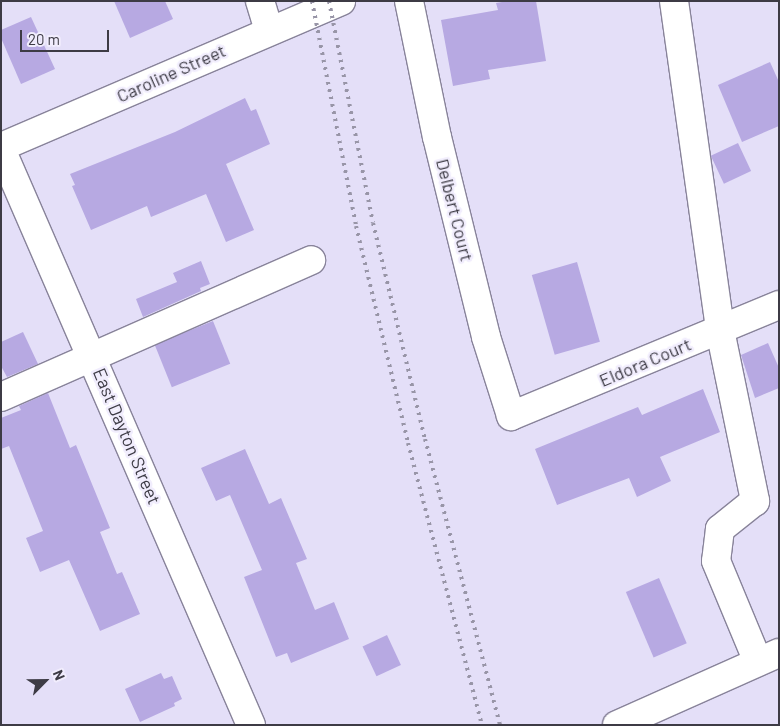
<!DOCTYPE html>
<html>
<head>
<meta charset="utf-8">
<style>
  body { margin:0 }
  #map { position:relative; width:780px; height:726px; overflow:hidden; background:#e4dff8; font-family:Barlow,sans-serif }
  div>[style] { position:absolute }
  .building>* { inset:0; background:#b7a9e2; transform-origin:0 0 }
  .roads { filter:drop-shadow(1px 0 #88839a) drop-shadow(-1px 0 #88839a) drop-shadow(0 1px #88839a) drop-shadow(0 -1px #88839a) }
  .minor>* { height:28px; margin:-14px; padding:0 14px; transform-origin:14px; border-radius:14px; background:#fff }
  .rail>* { height:4px; margin-top:-2px; transform-origin:0; background:repeating-linear-gradient(90deg,#9895a7 0 2.5px,transparent 0 7.5px) }
  span { translate:-50% -50%; white-space:nowrap; text-align:center; line-height:1.15; -webkit-text-stroke:5px #f1edfd; paint-order:stroke }
  .street-label { font-size:18px; color:#3d3b45 }
  .frame { position:absolute; inset:0; border:2px solid #3d3b45; pointer-events:none }
  .north { position:absolute; left:20px; top:656px; width:50px; height:50px; -webkit-text-stroke:4px #f1edfd; paint-order:stroke; rotate:67deg; font-size:14px; font-weight:700; line-height:20px; text-align:center; color:#3d3b45 }
  .north::after { content:''; display:block; margin:auto; width:18px; height:22px; background:#3d3b45; clip-path:polygon(50% 0,100% 100%,50% 72%,0 100%) }
  .scale { position:absolute; left:20px; top:30px; width:89px; height:22px; box-sizing:border-box; border:2px solid #3d3b45; border-top:0; padding-left:6px; font-size:15px; line-height:18px; white-space:nowrap; color:#3d3b45; -webkit-text-stroke:4px #f1edfd; paint-order:stroke }
</style>
</head>
<body>
<div id="map">
  <div class="building">
    <div style="clip-path:polygon(114px 1px,165px 1px,173px 19px,130px 38px)"></div>
    <div style="clip-path:polygon(508px 1px,536px 1px,546px 61px,488px 70px,490px 79px,453px 86px,441px 20px,498px 10px,496px 3px)"></div>
    <div style="clip-path:polygon(31px 17px,55px 69px,21px 84px,1px 38px,1px 30px)"></div>
    <div style="clip-path:polygon(770px 62px,779px 82px,779px 126px,742px 142px,718px 85px)"></div>
    <div style="clip-path:polygon(245px 98px,251px 111px,256px 109px,270px 144px,226px 164px,254px 230px,226px 242px,206px 194px,151px 217px,147px 206px,91px 230px,72px 186px,75px 185px,70px 174px,175px 132px)"></div>
    <div style="left:738px;top:143px;width:31px;height:30px;rotate:65deg"></div>
    <div style="clip-path:polygon(201px 261px,210px 284px,200px 288px,201px 291px,143px 317px,136px 299px,177px 282px,173px 273px)"></div>
    <div style="left:577px;top:262px;width:83px;height:47px;rotate:74deg"></div>
    <div style="left:213px;top:321px;width:46px;height:63px;rotate:68deg"></div>
    <div style="clip-path:polygon(23px 332px,38px 364px,7px 377px,1px 366px,1px 342px)"></div>
    <div style="clip-path:polygon(768px 343px,779px 368px,779px 388px,755px 398px,741px 355px)"></div>
    <div style="clip-path:polygon(703px 389px,720px 432px,660px 457px,671px 481px,637px 497px,629px 478px,557px 505px,535px 449px,638px 407px,642px 415px)"></div>
    <div style="clip-path:polygon(48px 393px,70px 448px,76px 445px,110px 528px,100px 532px,117px 574px,122px 572px,140px 614px,100px 631px,69px 560px,40px 572px,26px 538px,43px 531px,9px 446px,1px 449px,1px 418px,21px 410px,19px 406px)"></div>
    <div style="clip-path:polygon(245px 449px,269px 504px,281px 498px,307px 559px,296px 563px,315px 610px,334px 602px,349px 639px,291px 663px,287px 653px,276px 657px,244px 577px,262px 570px,230px 495px,216px 501px,201px 468px)"></div>
    <div style="left:659px;top:578px;width:71px;height:36px;rotate:67deg"></div>
    <div style="left:387px;top:635px;width:33px;height:27px;rotate:65deg"></div>
    <div style="clip-path:polygon(161px 673px,164px 679px,172px 676px,182px 699px,174px 703px,175px 706px,140px 722px,125px 689px)"></div>
  </div>
  <div class="roads">
    <div class="minor">
      <div style="left:260px;top:1px;width:30px;rotate:73deg"></div>
      <div style="left:409px;top:1px;width:139px;rotate:78.4deg"></div>
      <div style="left:437px;top:137px;width:206px;rotate:76.2deg"></div>
      <div style="left:486px;top:337px;width:83px;rotate:72.4deg"></div>
      <div style="left:511px;top:416px;width:290px;rotate:-22.5deg"></div>
      <div style="left:674px;top:1px;width:332px;rotate:82deg"></div>
      <div style="left:720px;top:330px;width:175px;rotate:78.4deg"></div>
      <div style="left:755px;top:501px;width:45px;rotate:141.3deg"></div>
      <div style="left:720px;top:529px;width:32px;rotate:97deg"></div>
      <div style="left:716px;top:561px;width:109px;rotate:67.4deg"></div>
      <div style="left:1px;top:147px;width:370px;rotate:-23.2deg"></div>
      <div style="left:1px;top:149px;width:628px;rotate:66.54deg"></div>
      <div style="left:1px;top:397px;width:339px;rotate:-23.8deg"></div>
      <div style="left:617px;top:725px;width:177px;rotate:-24deg"></div>
    </div>
  </div>
  <div class="rail">
    <div style="left:312px;top:1px;width:229px;rotate:78.9deg"></div>
    <div style="left:356px;top:226px;width:223px;rotate:76.5deg"></div>
    <div style="left:408px;top:443px;width:292px;rotate:75.3deg"></div>
    <div style="left:329px;top:1px;width:226px;rotate:78.8deg"></div>
    <div style="left:373px;top:223px;width:222px;rotate:76.5deg"></div>
    <div style="left:425px;top:439px;width:296px;rotate:75.3deg"></div>
  </div>
  <div class="street-label">
    <span style="left:171px;top:73px;rotate:-24deg">Caroline Street</span>
    <span style="left:455px;top:210px;rotate:76deg">Delbert Court</span>
    <span style="left:645px;top:362px;rotate:-23deg">Eldora Court</span>
    <span style="left:127px;top:436px;rotate:67deg">East Dayton Street</span>
  </div>
  <div class="frame"></div>
  <div class="north">N</div>
  <div class="scale">20 m</div>
</div>
</body>
</html>
